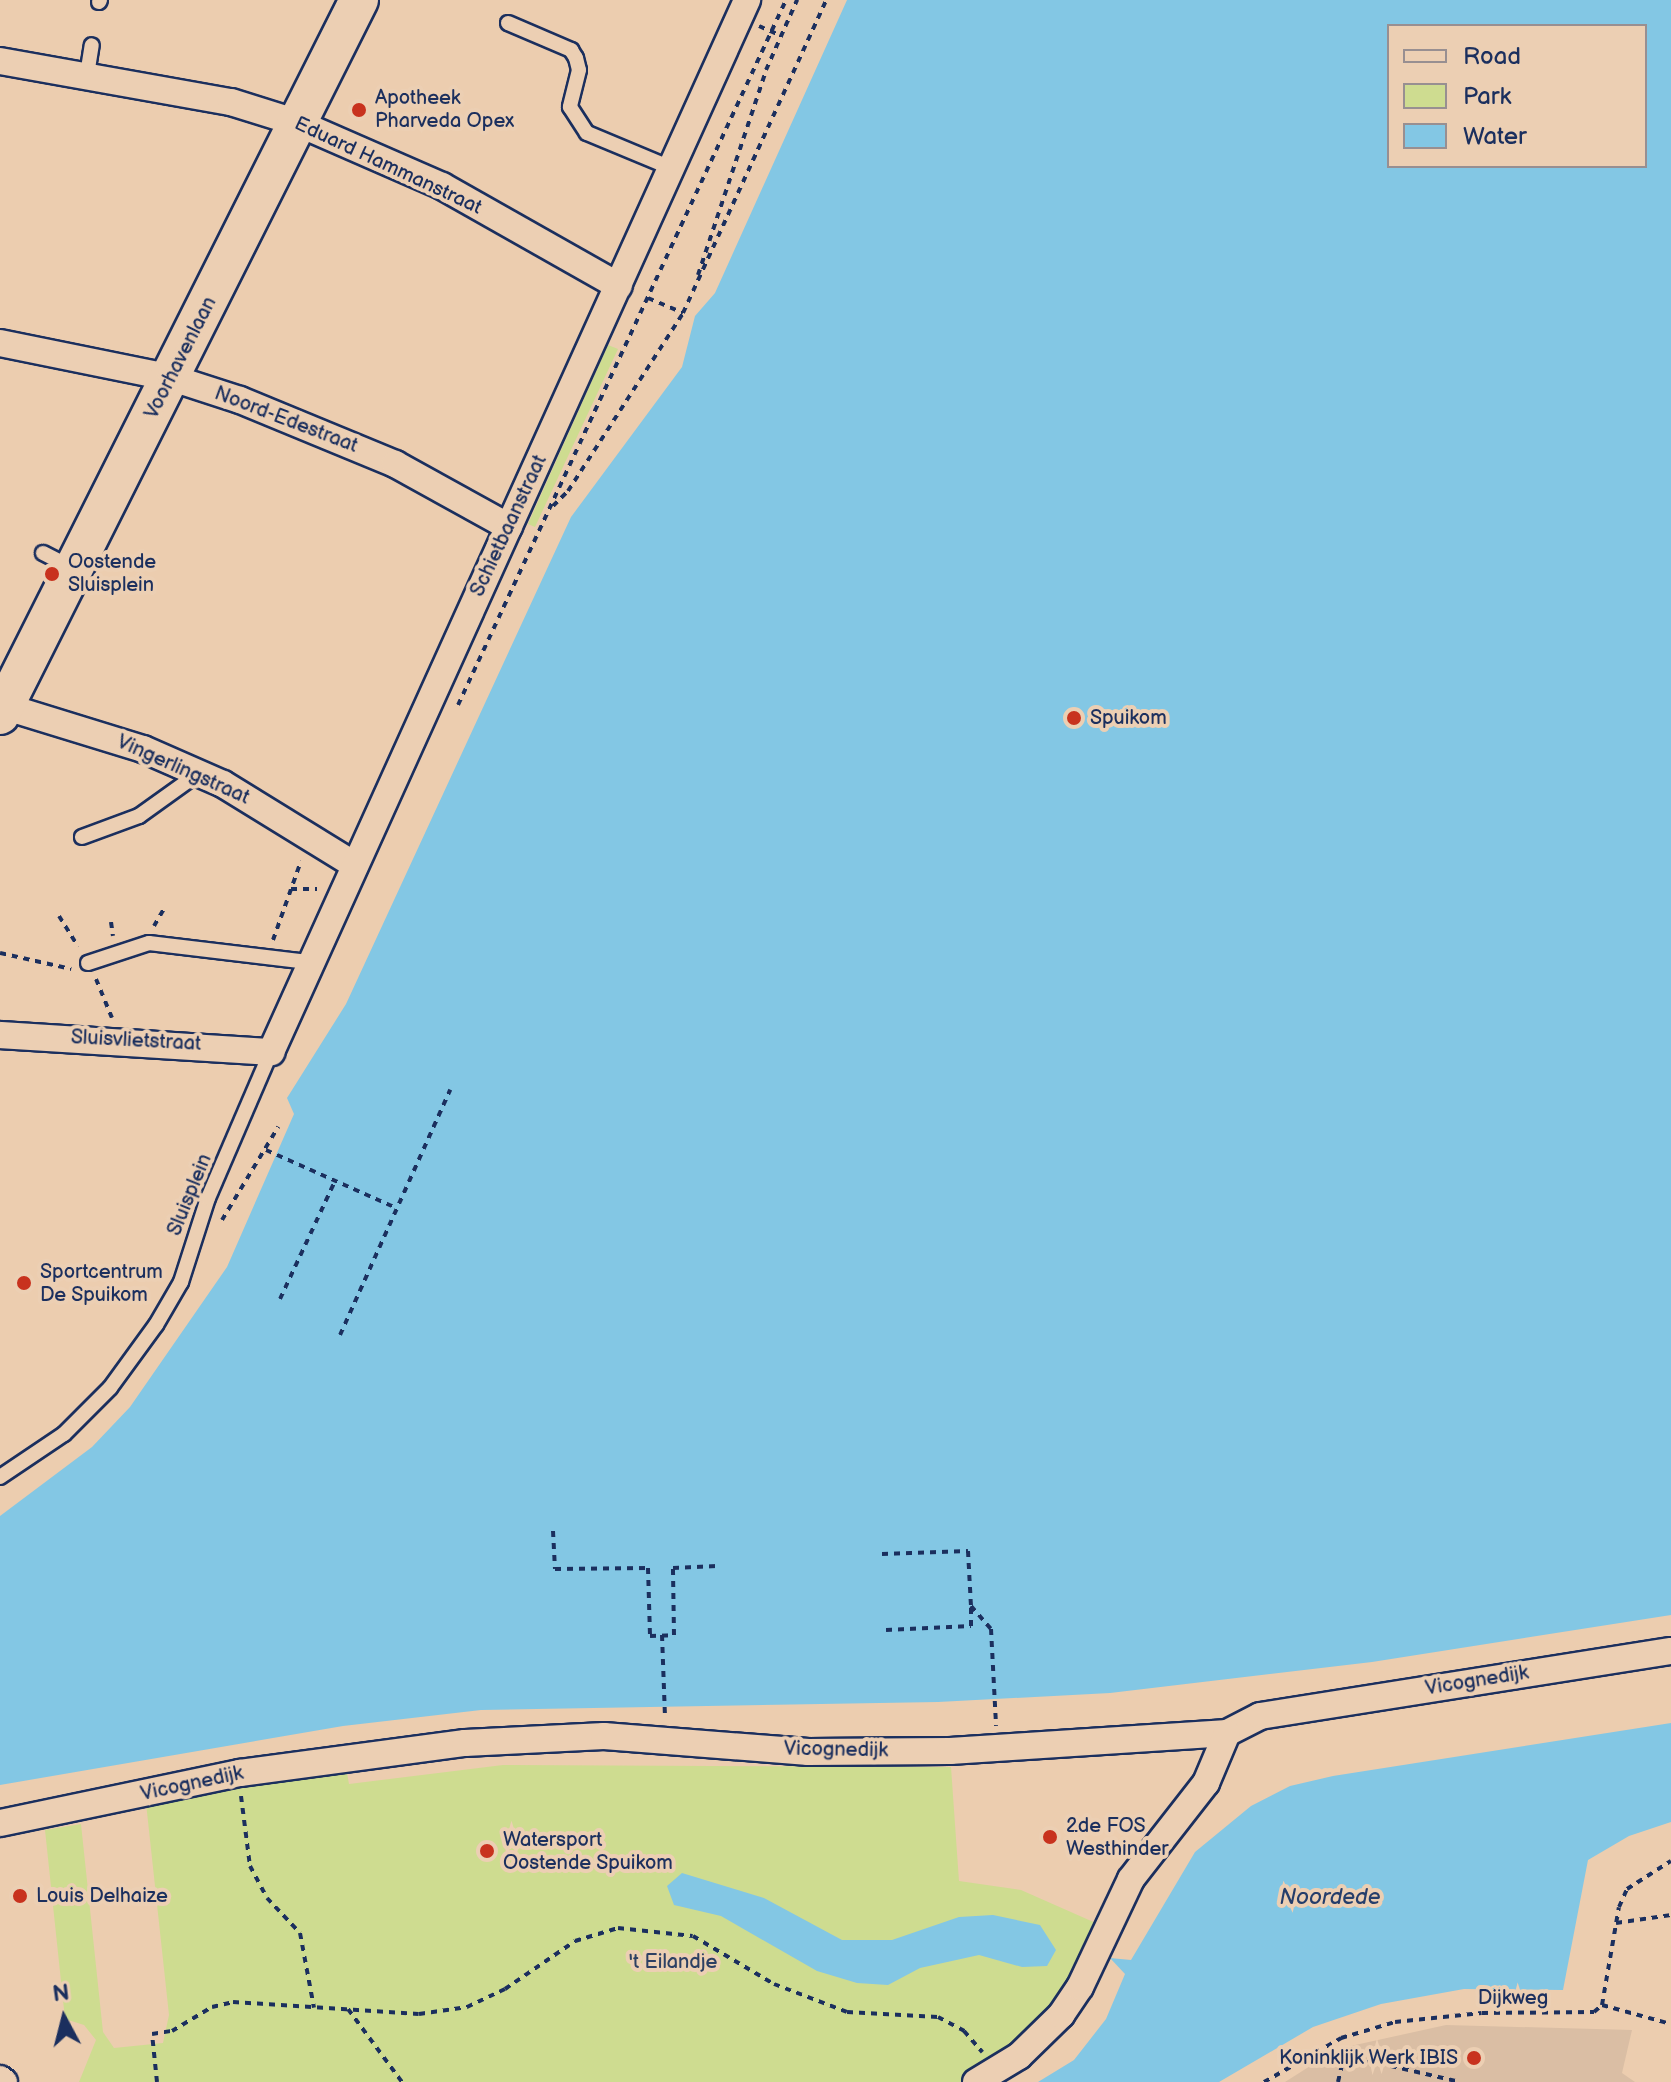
<!DOCTYPE html>
<html>
<head>
<meta charset="utf-8">
<style>
  body { margin:0 }
  #map { position:relative; width:1671px; height:2082px; overflow:hidden; background:#eccdaf; font-family:"Balsamiq Sans",sans-serif }
  div>[style] { position:absolute }
  .built>* { inset:0; background:#dabea4 }
  .green>* { inset:0; background:#cedc90 }
  .water>* { inset:0; background:#83c7e4 }
  .path>* { height:4px; margin-top:-2px; transform-origin:0; background:repeating-linear-gradient(90deg,#1b2f5e 0 6px,transparent 0 12px) }
  .roads { filter:drop-shadow(2px 0 #1b2f5e) drop-shadow(-2px 0 #1b2f5e) drop-shadow(0 2px #1b2f5e) drop-shadow(0 -2px #1b2f5e) }
  .lane>* { height:14px; margin:-7px; padding:0 7px; transform-origin:7px; border-radius:7px; background:#eccfb3 }
  .street>* { height:26px; margin:-13px; padding:0 13px; transform-origin:13px; border-radius:13px; background:#eccfb3 }
  .secondary>* { height:38px; margin:-19px; padding:0 19px; transform-origin:19px; border-radius:19px; background:#eccfb3 }
  .dots>* { width:22px; height:22px; translate:-50% -50%; box-sizing:border-box; border:4px solid #eccfb3; border-radius:50% }
  span { translate:-50% -50%; white-space:nowrap; text-align:center; line-height:1.15; -webkit-text-stroke:8px #eccfb3; paint-order:stroke }
  .poi-label { font-size:20px; color:#1b2f5e }
  .left { translate:0 -50%; text-align:left }
  .right { translate:-100% -50%; text-align:right }
  .street-label { font-size:20px; color:#1b2f5e }
  .park-label { font-size:20px; color:#2d4063 }
  .water-label { font-size:22px; color:#253e6b; font-style:italic }
  .legend { position:absolute; left:1387px; top:24px; width:260px; height:144px; box-sizing:border-box; background:#eccfb3; border:2px solid #988f91; margin:0; padding:10px 14px; list-style:none; font-size:24px; color:#1b2f5e }
  .legend li { display:flex; align-items:center; gap:16px; height:40px }
  .legend b { width:40px; border:2px solid #988f91 }
  .north { position:absolute; left:24px; top:1978px; width:80px; height:80px; -webkit-text-stroke:6px #eccfb3; paint-order:stroke; rotate:353deg; font-size:22px; font-weight:700; line-height:32px; text-align:center; color:#1b2f5e }
  .north::after { content:''; display:block; margin:auto; width:28px; height:36px; background:#1b2f5e; clip-path:polygon(50% 0,100% 100%,50% 72%,0 100%) }
</style>
</head>
<body>
<div id="map">
  <div class="built">
    <div style="clip-path:polygon(1446px 2025px,1632px 2030px,1622px 2073px,1635px 2082px,1285px 2082px,1337px 2049px)"></div>
  </div>
  <div class="green">
    <div style="clip-path:polygon(608px 345px,618px 349px,535px 527px,528px 524px)"></div>
    <div style="clip-path:polygon(503px 1765px,951px 1767px,959px 1881px,1021px 1890px,1098px 1924px,1068px 1993px,1024px 2044px,960px 2082px,79px 2082px,96px 2040px,84px 2025px,65px 2019px,45px 1830px,81px 1824px,103px 2032px,114px 2048px,163px 2043px,169px 2015px,146px 1803px,346px 1767px,349px 1784px)"></div>
  </div>
  <div class="water">
    <div style="clip-path:polygon(evenodd,847px 0,1671px 0,1671px 1615px,1372px 1662px,1110px 1693px,938px 1702px,481px 1710px,343px 1726px,0 1785px,0 1516px,92px 1447px,130px 1407px,227px 1267px,294px 1114px,287px 1098px,346px 1004px,571px 517px,682px 367px,695px 316px,715px 293px,847px 0,1645px 26px,1645px 166px,1389px 166px,1389px 26px,1645px 26px)"></div>
    <div style="clip-path:polygon(1671px 1723px,1671px 1822px,1629px 1836px,1588px 1860px,1563px 1990px,1464px 1989px,1381px 2004px,1313px 2027px,1219px 2082px,1038px 2082px,1074px 2060px,1106px 2019px,1125px 1974px,1110px 1958px,1131px 1960px,1195px 1852px,1251px 1806px,1290px 1786px,1333px 1776px)"></div>
    <div style="clip-path:polygon(682px 1873px,764px 1898px,842px 1940px,892px 1940px,959px 1917px,993px 1915px,1040px 1925px,1056px 1950px,1047px 1966px,1022px 1967px,979px 1955px,920px 1968px,888px 1985px,857px 1983px,817px 1971px,721px 1916px,674px 1905px,667px 1886px)"></div>
  </div>
  <div class="path">
    <div style="left:759px;top:26px;width:22px;rotate:24deg"></div>
    <div style="left:698px;top:275px;width:216px;rotate:-71.6deg"></div>
    <div style="left:766px;top:70px;width:77px;rotate:-66.1deg"></div>
    <div style="left:648px;top:298px;width:38px;rotate:23deg"></div>
    <div style="left:553px;top:506px;width:21px;rotate:-45deg"></div>
    <div style="left:568px;top:491px;width:212px;rotate:-57.1deg"></div>
    <div style="left:683px;top:313px;width:344px;rotate:-65.4deg"></div>
    <div style="left:458px;top:705px;width:778px;rotate:-65.05deg"></div>
    <div style="left:291px;top:889px;width:26px"></div>
    <div style="left:59px;top:916px;width:36px;rotate:58deg"></div>
    <div style="left:111px;top:922px;width:14px;rotate:82deg"></div>
    <div style="left:154px;top:926px;width:22px;rotate:-60deg"></div>
    <div style="left:273px;top:940px;width:84px;rotate:-70.5deg"></div>
    <div style="left:0;top:953px;width:73px;rotate:12.7deg"></div>
    <div style="left:96px;top:979px;width:42px;rotate:67.7deg"></div>
    <div style="left:266px;top:1150px;width:142px;rotate:24deg"></div>
    <div style="left:222px;top:1220px;width:109px;rotate:-58.9deg"></div>
    <div style="left:280px;top:1299px;width:130px;rotate:-65deg"></div>
    <div style="left:340px;top:1335px;width:269px;rotate:-65.8deg"></div>
    <div style="left:553px;top:1531px;width:38px;rotate:87deg"></div>
    <div style="left:555px;top:1569px;width:93px;rotate:-0.6deg"></div>
    <div style="left:648px;top:1568px;width:68px;rotate:88.3deg"></div>
    <div style="left:650px;top:1636px;width:24px;rotate:-2deg"></div>
    <div style="left:674px;top:1635px;width:67px;rotate:-90.9deg"></div>
    <div style="left:673px;top:1568px;width:44px;rotate:-2.6deg"></div>
    <div style="left:882px;top:1554px;width:86px;rotate:-2deg"></div>
    <div style="left:968px;top:1551px;width:55px;rotate:86.9deg"></div>
    <div style="left:971px;top:1606px;width:30px;rotate:49deg"></div>
    <div style="left:991px;top:1629px;width:97px;rotate:87deg"></div>
    <div style="left:886px;top:1630px;width:85px;rotate:-2.7deg"></div>
    <div style="left:971px;top:1626px;width:19px;rotate:-90deg"></div>
    <div style="left:662px;top:1635px;width:82px;rotate:87.9deg"></div>
    <div style="left:241px;top:1796px;width:71px;rotate:82.7deg"></div>
    <div style="left:250px;top:1866px;width:36px;rotate:62deg"></div>
    <div style="left:267px;top:1898px;width:48px;rotate:46.7deg"></div>
    <div style="left:300px;top:1933px;width:76px;rotate:79.4deg"></div>
    <div style="left:1616px;top:1923px;width:56px;rotate:-8.3deg"></div>
    <div style="left:1602px;top:2005px;width:72px;rotate:15.4deg"></div>
    <div style="left:348px;top:2009px;width:91px;rotate:53.5deg"></div>
    <div style="left:157px;top:2082px;width:48px;rotate:-95.9deg"></div>
    <div style="left:152px;top:2034px;width:20px;rotate:-9deg"></div>
    <div style="left:172px;top:2031px;width:47px;rotate:-31deg"></div>
    <div style="left:212px;top:2007px;width:22px;rotate:-13deg"></div>
    <div style="left:233px;top:2002px;width:186px;rotate:3.7deg"></div>
    <div style="left:419px;top:2014px;width:49px;rotate:-8.3deg"></div>
    <div style="left:467px;top:2007px;width:42px;rotate:-25.3deg"></div>
    <div style="left:505px;top:1989px;width:85px;rotate:-34.4deg"></div>
    <div style="left:575px;top:1941px;width:45px;rotate:-16.8deg"></div>
    <div style="left:618px;top:1928px;width:75px;rotate:6.1deg"></div>
    <div style="left:693px;top:1936px;width:94px;rotate:30.7deg"></div>
    <div style="left:774px;top:1984px;width:78px;rotate:21deg"></div>
    <div style="left:847px;top:2012px;width:91px;rotate:3.1deg"></div>
    <div style="left:938px;top:2017px;width:30px;rotate:28deg"></div>
    <div style="left:964px;top:2031px;width:28px;rotate:49deg"></div>
    <div style="left:1264px;top:2082px;width:89px;rotate:-29.7deg"></div>
    <div style="left:1341px;top:2038px;width:56px;rotate:-16.5deg"></div>
    <div style="left:1395px;top:2022px;width:87px;rotate:-5.9deg"></div>
    <div style="left:1482px;top:2013px;width:112px;rotate:-0.5deg"></div>
    <div style="left:1594px;top:2012px;width:11px;rotate:-41deg"></div>
    <div style="left:1602px;top:2005px;width:99px;rotate:-80.2deg"></div>
    <div style="left:1619px;top:1907px;width:20px;rotate:-66deg"></div>
    <div style="left:1627px;top:1889px;width:52px;rotate:-32.5deg"></div>
    <div style="left:1338px;top:2082px;width:28px;rotate:-77deg"></div>
    <div style="left:1344px;top:2055px;width:119px;rotate:13.1deg"></div>
  </div>
  <div class="roads">
    <div class="lane">
      <div style="left:99px;top:2px;width:2px;rotate:-63deg"></div>
      <div style="left:508px;top:23px;width:69px;rotate:23.2deg"></div>
      <div style="left:571px;top:50px;width:9px;rotate:58deg"></div>
      <div style="left:576px;top:58px;width:12px;rotate:76deg"></div>
      <div style="left:579px;top:70px;width:38px;rotate:104deg"></div>
      <div style="left:570px;top:107px;width:31px;rotate:57deg"></div>
      <div style="left:587px;top:133px;width:91px;rotate:22.6deg"></div>
      <div style="left:87px;top:75px;width:30px;rotate:-81deg"></div>
      <div style="left:43px;top:553px;width:31px;rotate:27deg"></div>
      <div style="left:82px;top:837px;width:61px;rotate:-20.2deg"></div>
      <div style="left:139px;top:816px;width:74px;rotate:-35.6deg"></div>
      <div style="left:88px;top:963px;width:64px;rotate:-18.2deg"></div>
      <div style="left:149px;top:943px;width:160px;rotate:6.8deg"></div>
      <div style="left:0;top:1477px;width:77px;rotate:-33.9deg"></div>
      <div style="left:64px;top:1434px;width:65px;rotate:-45deg"></div>
      <div style="left:110px;top:1388px;width:78px;rotate:-53.9deg"></div>
      <div style="left:156px;top:1325px;width:50px;rotate:-59.8deg"></div>
      <div style="left:181px;top:1282px;width:88px;rotate:-72.2deg"></div>
      <div style="left:208px;top:1198px;width:159px;rotate:-66.7deg"></div>
    </div>
    <div class="street">
      <div style="left:0;top:61px;width:235px;rotate:10.1deg"></div>
      <div style="left:231px;top:102px;width:70px;rotate:17.4deg"></div>
      <div style="left:298px;top:123px;width:157px;rotate:23.6deg"></div>
      <div style="left:442px;top:186px;width:203px;rotate:29.5deg"></div>
      <div style="left:0;top:343px;width:176px;rotate:11.5deg"></div>
      <div style="left:172px;top:378px;width:71px;rotate:17.9deg"></div>
      <div style="left:240px;top:400px;width:168px;rotate:22.4deg"></div>
      <div style="left:395px;top:464px;width:130px;rotate:28.9deg"></div>
      <div style="left:0;top:705px;width:150px;rotate:17.1deg"></div>
      <div style="left:143px;top:749px;width:87px;rotate:23.6deg"></div>
      <div style="left:223px;top:784px;width:153px;rotate:31.6deg"></div>
      <div style="left:0;top:1035px;width:272px;rotate:3.6deg"></div>
      <div style="left:271px;top:1052px;width:1155px;rotate:-65.65deg"></div>
      <div style="left:0;top:1823px;width:245px;rotate:-11.8deg"></div>
      <div style="left:240px;top:1773px;width:227px;rotate:-7.6deg"></div>
      <div style="left:465px;top:1743px;width:139px;rotate:-2.9deg"></div>
      <div style="left:604px;top:1736px;width:205px;rotate:4.5deg"></div>
      <div style="left:808px;top:1752px;width:142px;rotate:-0.4deg"></div>
      <div style="left:950px;top:1751px;width:278px;rotate:-3.7deg"></div>
      <div style="left:1227px;top:1733px;width:37px;rotate:-27deg"></div>
      <div style="left:1260px;top:1716px;width:416px;rotate:-9deg"></div>
      <div style="left:0;top:2079px;width:5px;rotate:37deg"></div>
      <div style="left:976px;top:2082px;width:50px;rotate:-31.2deg"></div>
      <div style="left:1019px;top:2056px;width:59px;rotate:-44.3deg"></div>
      <div style="left:1061px;top:2015px;width:34px;rotate:-56deg"></div>
      <div style="left:1080px;top:1987px;width:119px;rotate:-64.7deg"></div>
      <div style="left:1131px;top:1879px;width:122px;rotate:-52deg"></div>
      <div style="left:1206px;top:1783px;width:54px;rotate:-67.2deg"></div>
    </div>
    <div class="secondary">
      <div style="left:0;top:715px;width:800px;rotate:-63.34deg"></div>
    </div>
  </div>
  <div class="dots">
    <div style="left:359px;top:110px;background:#c8321e"></div>
    <div style="left:52px;top:574px;background:#c8321e"></div>
    <div style="left:1074px;top:718px;background:#c8321e"></div>
    <div style="left:24px;top:1283px;background:#c8321e"></div>
    <div style="left:1050px;top:1837px;background:#c8321e"></div>
    <div style="left:487px;top:1851px;background:#c8321e"></div>
    <div style="left:20px;top:1896px;background:#c8321e"></div>
    <div style="left:1474px;top:2058px;background:#c8321e"></div>
  </div>
  <div class="poi-label">
    <span class="left" style="left:375px;top:110px">Apotheek<br>Pharveda Opex</span>
    <span class="left" style="left:68px;top:574px">Oostende<br>Sluisplein</span>
    <span class="left" style="left:1090px;top:718px">Spuikom</span>
    <span class="left" style="left:40px;top:1284px">Sportcentrum<br>De Spuikom</span>
    <span class="left" style="left:1066px;top:1838px">2de FOS<br>Westhinder</span>
    <span class="left" style="left:503px;top:1852px">Watersport<br>Oostende Spuikom</span>
    <span class="left" style="left:36px;top:1896px">Louis Delhaize</span>
    <span class="right" style="left:1458px;top:2058px">Koninklijk Werk IBIS</span>
  </div>
  <div class="street-label">
    <span style="left:388px;top:166px;rotate:25deg">Eduard Hammanstraat</span>
    <span style="left:181px;top:358px;rotate:-63deg">Voorhavenlaan</span>
    <span style="left:286px;top:420px;rotate:21deg">Noord-Edestraat</span>
    <span style="left:509px;top:526px;rotate:-65deg">Schietbaanstraat</span>
    <span style="left:183px;top:770px;rotate:24deg">Vingerlingstraat</span>
    <span style="left:136px;top:1041px;rotate:3deg">Sluisvlietstraat</span>
    <span style="left:190px;top:1195px;rotate:-68deg">Sluisplein</span>
    <span style="left:1477px;top:1681px;rotate:-9deg">Vicognedijk</span>
    <span style="left:836px;top:1750px;rotate:1deg">Vicognedijk</span>
    <span style="left:192px;top:1784px;rotate:-12deg">Vicognedijk</span>
    <span style="left:1513px;top:1998px">Dijkweg</span>
  </div>
  <div class="park-label">
    <span style="left:673px;top:1962px">'t Eilandje</span>
  </div>
  <div class="water-label">
    <span style="left:1330px;top:1898px">Noordede</span>
  </div>
  <ul class="legend">
  <li><b style="height:10px;background:#eccfb3"></b>Road</li>
  <li><b style="height:22px;background:#cedc90"></b>Park</li>
  <li><b style="height:22px;background:#83c7e4"></b>Water</li>
  </ul>
  <div class="north">N</div>
</div>
</body>
</html>
